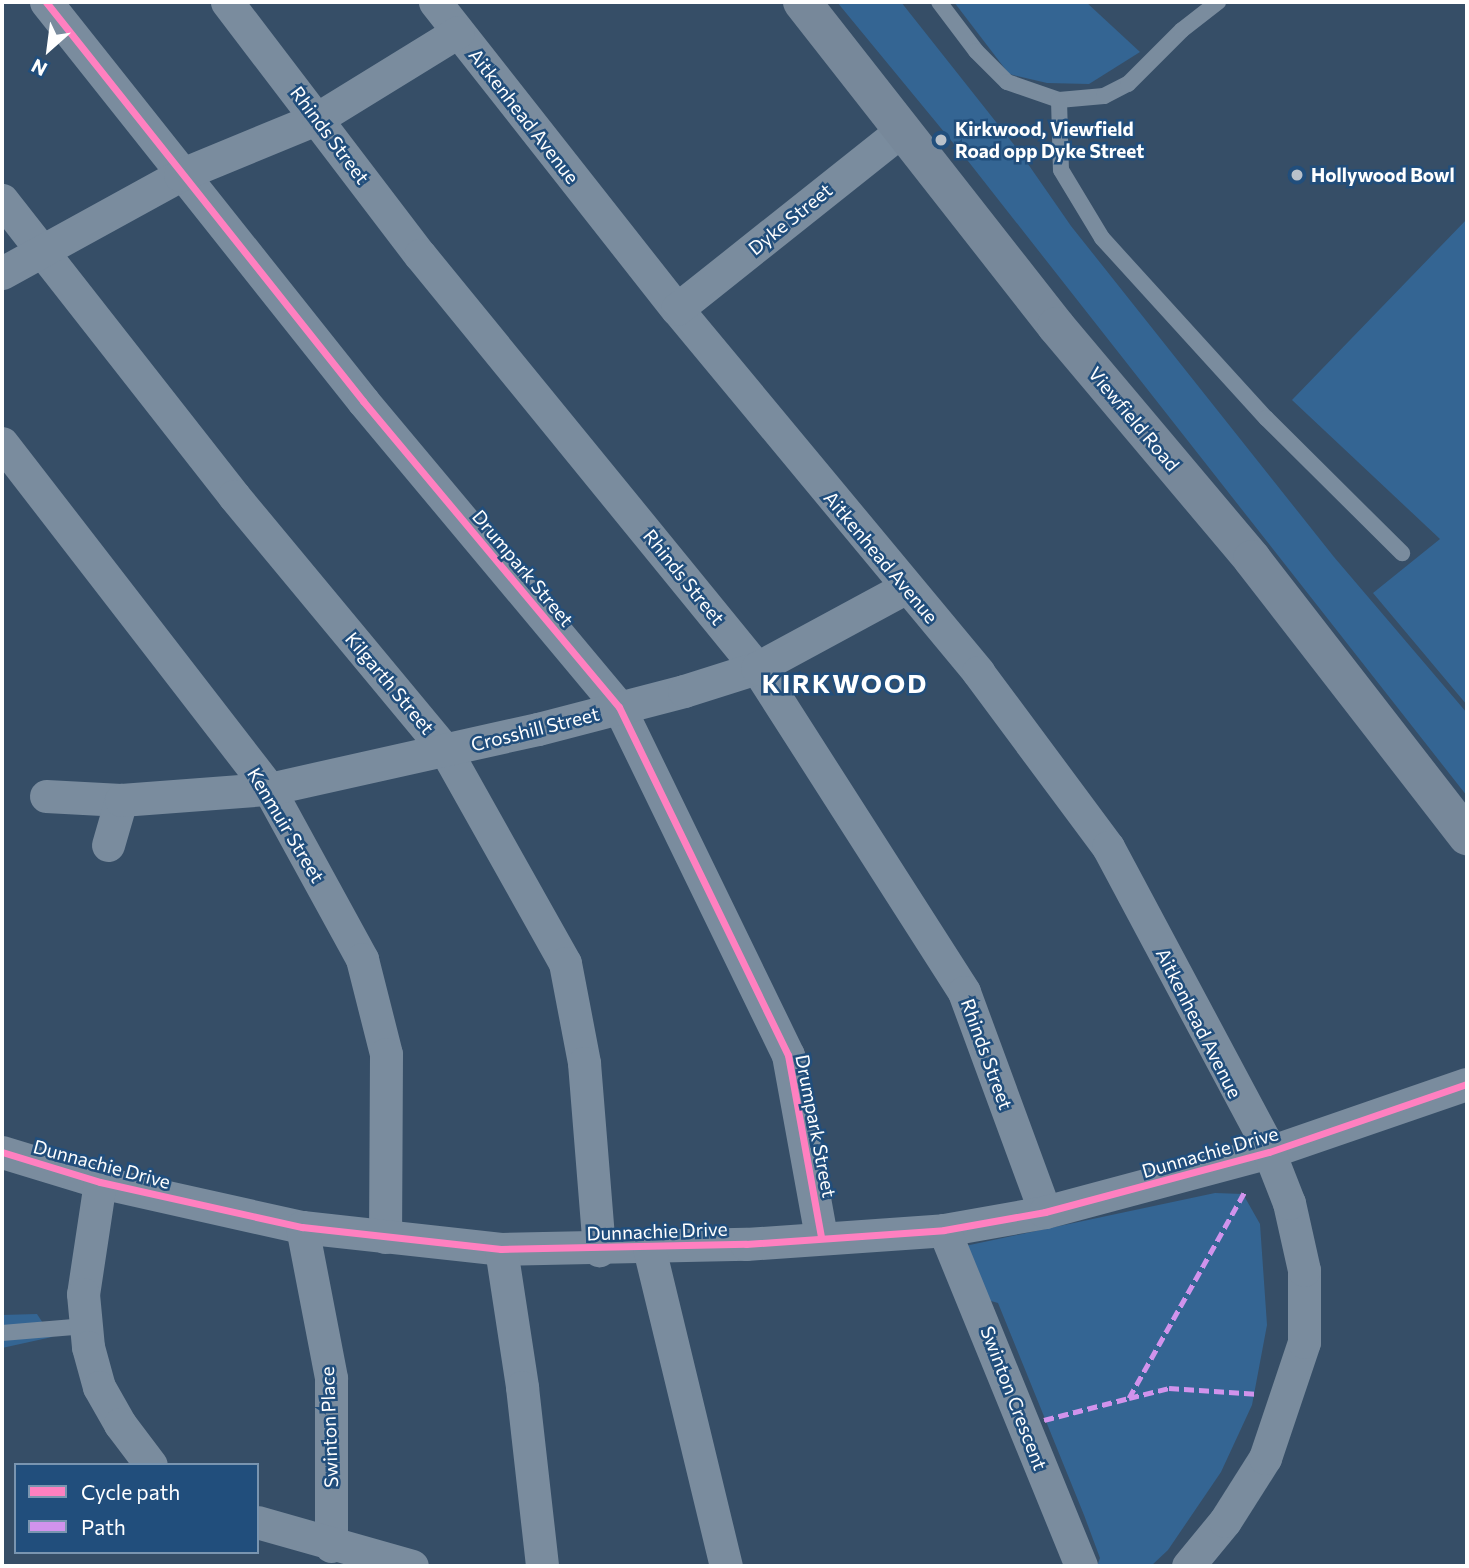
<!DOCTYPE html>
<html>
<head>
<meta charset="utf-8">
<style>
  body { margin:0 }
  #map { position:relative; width:1469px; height:1568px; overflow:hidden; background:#364e67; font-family:Commissioner,sans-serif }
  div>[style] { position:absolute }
  .green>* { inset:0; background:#346593 }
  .lane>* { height:16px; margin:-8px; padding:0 8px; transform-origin:8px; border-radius:8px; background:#7a8c9e }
  .street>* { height:33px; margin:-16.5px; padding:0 16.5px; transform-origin:16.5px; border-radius:16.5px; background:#7a8c9e }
  .secondary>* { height:38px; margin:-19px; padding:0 19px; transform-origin:19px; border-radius:19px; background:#77889a }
  .quiet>* { height:5px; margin-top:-2.5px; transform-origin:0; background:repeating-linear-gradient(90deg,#d193ec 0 10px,transparent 0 15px) }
  .cycleway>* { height:7px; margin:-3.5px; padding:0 3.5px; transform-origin:3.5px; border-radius:3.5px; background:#ff80c0 }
  .dots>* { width:19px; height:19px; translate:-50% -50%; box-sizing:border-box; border:4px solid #214e7c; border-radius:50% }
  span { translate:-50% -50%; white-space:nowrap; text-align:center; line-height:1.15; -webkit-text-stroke:5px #214e7c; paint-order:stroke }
  .street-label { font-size:19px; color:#fff }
  .poi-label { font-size:19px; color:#fff; font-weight:700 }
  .left { translate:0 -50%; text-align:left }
  .district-label { font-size:26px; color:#fff; font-weight:700; letter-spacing:2px }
  .frame { position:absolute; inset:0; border:4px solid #fff; pointer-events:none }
  .legend { position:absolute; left:14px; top:1463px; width:245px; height:91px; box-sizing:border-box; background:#214e7c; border:2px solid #7a95b0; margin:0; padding:9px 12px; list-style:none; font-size:21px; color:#fff }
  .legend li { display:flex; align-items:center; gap:14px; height:35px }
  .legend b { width:35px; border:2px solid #7a95b0 }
  .north { position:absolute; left:14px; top:14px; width:70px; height:70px; -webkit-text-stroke:5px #214e7c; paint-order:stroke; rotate:208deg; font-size:19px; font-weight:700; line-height:28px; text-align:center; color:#fff }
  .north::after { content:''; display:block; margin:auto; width:24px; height:32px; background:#fff; clip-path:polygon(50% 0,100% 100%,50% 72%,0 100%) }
</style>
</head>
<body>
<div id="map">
  <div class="green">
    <div style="clip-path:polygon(837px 2px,901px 2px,1019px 151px,1071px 226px,1334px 557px,1467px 713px,1467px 796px,968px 161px)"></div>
    <div style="clip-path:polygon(954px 2px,1086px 2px,1140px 52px,1089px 84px,1047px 83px,1009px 74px)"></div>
    <div style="clip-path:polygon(1467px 219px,1467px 705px,1373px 593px,1440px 539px,1292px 400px)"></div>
    <div style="clip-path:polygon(1215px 1193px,1243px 1194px,1260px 1224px,1267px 1325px,1252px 1405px,1221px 1472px,1168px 1550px,1151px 1566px,1097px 1566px,1100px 1558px,1084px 1515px,998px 1303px,984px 1299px,965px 1246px)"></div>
    <div style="clip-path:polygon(37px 1314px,52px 1337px,2px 1348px,2px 1315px)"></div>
  </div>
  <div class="lane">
    <div style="left:939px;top:2px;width:61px;rotate:52.9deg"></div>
    <div style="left:976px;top:51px;width:44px;rotate:45deg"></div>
    <div style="left:1007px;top:82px;width:55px;rotate:19.1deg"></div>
    <div style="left:1059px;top:100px;width:45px;rotate:-5.1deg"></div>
    <div style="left:1104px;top:96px;width:27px;rotate:-27deg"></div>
    <div style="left:1128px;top:84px;width:76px;rotate:-45deg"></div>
    <div style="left:1182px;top:30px;width:46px;rotate:-37.9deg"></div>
    <div style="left:1059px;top:100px;width:70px;rotate:88.4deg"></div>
    <div style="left:1061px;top:170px;width:79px;rotate:58.9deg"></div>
    <div style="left:1102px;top:238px;width:244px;rotate:47.7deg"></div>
    <div style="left:1266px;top:418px;width:192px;rotate:44.8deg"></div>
    <div style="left:2px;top:1333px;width:84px;rotate:-4.8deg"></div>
  </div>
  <div class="street">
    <div style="left:46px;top:2px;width:510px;rotate:51.53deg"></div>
    <div style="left:363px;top:401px;width:399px;rotate:50.1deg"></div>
    <div style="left:619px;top:707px;width:387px;rotate:64.1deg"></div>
    <div style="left:788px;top:1055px;width:185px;rotate:79.7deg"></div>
    <div style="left:227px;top:2px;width:318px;rotate:52.7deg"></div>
    <div style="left:420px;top:255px;width:533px;rotate:50.79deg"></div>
    <div style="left:757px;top:668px;width:384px;rotate:57.4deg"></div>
    <div style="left:964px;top:992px;width:234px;rotate:69.8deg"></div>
    <div style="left:435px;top:2px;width:391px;rotate:51.8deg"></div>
    <div style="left:677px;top:309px;width:472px;rotate:50.3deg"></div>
    <div style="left:978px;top:672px;width:218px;rotate:53.4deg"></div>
    <div style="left:1108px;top:847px;width:342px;rotate:61.9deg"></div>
    <div style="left:2px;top:200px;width:376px;rotate:51.9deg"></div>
    <div style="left:234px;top:496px;width:332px;rotate:50.3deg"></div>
    <div style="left:446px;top:751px;width:243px;rotate:60.7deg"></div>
    <div style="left:565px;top:963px;width:102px;rotate:79.2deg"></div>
    <div style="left:584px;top:1063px;width:188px;rotate:85.4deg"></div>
    <div style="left:2px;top:273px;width:203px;rotate:-28.8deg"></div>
    <div style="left:180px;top:175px;width:149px;rotate:-22.4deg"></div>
    <div style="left:318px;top:118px;width:164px;rotate:-31.6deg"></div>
    <div style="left:677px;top:309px;width:289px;rotate:-38.5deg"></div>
    <div style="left:2px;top:443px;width:437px;rotate:52.3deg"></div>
    <div style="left:269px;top:789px;width:194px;rotate:61.3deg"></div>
    <div style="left:362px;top:959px;width:98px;rotate:75.8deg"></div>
    <div style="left:386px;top:1054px;width:183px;rotate:90.3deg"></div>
    <div style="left:46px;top:796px;width:75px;rotate:3.1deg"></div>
    <div style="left:108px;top:845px;width:47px;rotate:-73.9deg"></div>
    <div style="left:121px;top:800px;width:148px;rotate:-4.3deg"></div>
    <div style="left:269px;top:789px;width:276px;rotate:-12.6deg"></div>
    <div style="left:538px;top:729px;width:151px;rotate:-14.6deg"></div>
    <div style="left:684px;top:691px;width:77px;rotate:-17.5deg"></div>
    <div style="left:757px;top:668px;width:168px;rotate:-28.4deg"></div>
    <div style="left:2px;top:1152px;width:102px;rotate:17deg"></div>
    <div style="left:100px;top:1182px;width:207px;rotate:12.6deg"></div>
    <div style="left:302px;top:1227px;width:200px;rotate:6.3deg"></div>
    <div style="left:501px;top:1249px;width:245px;rotate:-1.2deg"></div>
    <div style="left:746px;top:1244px;width:198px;rotate:-4deg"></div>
    <div style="left:944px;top:1230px;width:103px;rotate:-10.1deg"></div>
    <div style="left:1045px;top:1212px;width:232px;rotate:-15deg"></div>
    <div style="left:1269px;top:1152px;width:209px;rotate:-19deg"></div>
    <div style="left:100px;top:1182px;width:113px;rotate:98.6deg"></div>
    <div style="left:83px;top:1294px;width:53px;rotate:84.6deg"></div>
    <div style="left:88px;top:1347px;width:41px;rotate:74.6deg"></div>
    <div style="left:99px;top:1387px;width:43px;rotate:60.4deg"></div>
    <div style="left:120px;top:1424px;width:51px;rotate:52.9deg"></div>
    <div style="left:302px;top:1227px;width:154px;rotate:79.1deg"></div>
    <div style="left:331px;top:1378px;width:168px;rotate:90deg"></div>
    <div style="left:944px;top:1230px;width:363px;rotate:67.8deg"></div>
    <div style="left:649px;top:1248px;width:327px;rotate:76.4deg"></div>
    <div style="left:501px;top:1249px;width:140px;rotate:81.3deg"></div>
    <div style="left:522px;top:1387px;width:180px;rotate:83.6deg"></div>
    <div style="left:257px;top:1522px;width:161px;rotate:15.8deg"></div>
    <div style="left:1188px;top:1566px;width:58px;rotate:-50.6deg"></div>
    <div style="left:1225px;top:1521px;width:75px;rotate:-57.6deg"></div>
    <div style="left:1265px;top:1458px;width:122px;rotate:-71.4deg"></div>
    <div style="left:1304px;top:1342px;width:72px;rotate:-90deg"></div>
    <div style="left:1304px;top:1270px;width:69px;rotate:-102.6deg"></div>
    <div style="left:1289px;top:1203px;width:55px;rotate:-111.4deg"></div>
  </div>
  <div class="secondary">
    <div style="left:802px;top:2px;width:412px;rotate:51.9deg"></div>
    <div style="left:1056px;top:326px;width:304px;rotate:49.9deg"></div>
    <div style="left:1252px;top:559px;width:351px;rotate:52.2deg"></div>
  </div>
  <div class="quiet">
    <div style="left:1129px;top:1398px;width:41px;rotate:-14deg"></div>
    <div style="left:1169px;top:1388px;width:90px;rotate:3.8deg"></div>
    <div style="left:1044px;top:1420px;width:88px;rotate:-14.5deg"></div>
    <div style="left:1129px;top:1398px;width:237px;rotate:-60.7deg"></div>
  </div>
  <div class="cycleway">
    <div style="left:46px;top:2px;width:510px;rotate:51.53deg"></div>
    <div style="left:363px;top:401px;width:399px;rotate:50.1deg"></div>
    <div style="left:619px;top:707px;width:387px;rotate:64.1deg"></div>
    <div style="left:788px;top:1055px;width:185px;rotate:79.7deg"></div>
    <div style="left:2px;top:1152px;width:102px;rotate:17deg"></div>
    <div style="left:100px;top:1182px;width:207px;rotate:12.6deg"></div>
    <div style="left:302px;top:1227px;width:200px;rotate:6.3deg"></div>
    <div style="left:501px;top:1249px;width:245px;rotate:-1.2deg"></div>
    <div style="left:746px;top:1244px;width:198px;rotate:-4deg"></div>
    <div style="left:944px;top:1230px;width:103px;rotate:-10.1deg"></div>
    <div style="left:1045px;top:1212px;width:232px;rotate:-15deg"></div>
    <div style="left:1269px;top:1152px;width:209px;rotate:-19deg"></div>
  </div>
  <div class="dots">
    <div style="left:941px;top:140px;background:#b9c1ca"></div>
    <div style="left:1297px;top:175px;background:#b9c1ca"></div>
  </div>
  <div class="street-label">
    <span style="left:524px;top:116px;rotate:52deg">Aitkenhead Avenue</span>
    <span style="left:330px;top:135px;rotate:53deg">Rhinds Street</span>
    <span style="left:790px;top:219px;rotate:-39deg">Dyke Street</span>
    <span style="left:1134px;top:419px;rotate:50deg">Viewfield Road</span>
    <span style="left:881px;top:557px;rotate:50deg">Aitkenhead Avenue</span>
    <span style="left:523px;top:568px;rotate:50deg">Drumpark Street</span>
    <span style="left:684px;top:577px;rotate:51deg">Rhinds Street</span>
    <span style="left:390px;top:683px;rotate:50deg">Kilgarth Street</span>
    <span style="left:535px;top:729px;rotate:-14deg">Crosshill Street</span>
    <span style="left:286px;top:825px;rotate:59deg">Kenmuir Street</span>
    <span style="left:1199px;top:1023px;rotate:63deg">Aitkenhead Avenue</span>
    <span style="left:987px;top:1054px;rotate:70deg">Rhinds Street</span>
    <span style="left:816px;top:1126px;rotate:79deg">Drumpark Street</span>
    <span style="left:1210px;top:1152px;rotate:-16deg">Dunnachie Drive</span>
    <span style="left:102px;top:1164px;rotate:15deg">Dunnachie Drive</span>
    <span style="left:657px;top:1231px;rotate:-2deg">Dunnachie Drive</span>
    <span style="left:1014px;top:1398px;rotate:69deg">Swinton Crescent</span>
    <span style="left:329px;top:1427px;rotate:-92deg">Swinton Place</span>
  </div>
  <div class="poi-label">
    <span class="left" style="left:955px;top:140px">Kirkwood, Viewfield<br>Road opp Dyke Street</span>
    <span class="left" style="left:1311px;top:175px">Hollywood Bowl</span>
  </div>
  <div class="district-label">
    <span style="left:845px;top:683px">KIRKWOOD</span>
  </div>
  <div class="frame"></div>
  <ul class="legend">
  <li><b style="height:9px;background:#ff80c0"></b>Cycle path</li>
  <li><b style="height:9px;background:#d193ec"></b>Path</li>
  </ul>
  <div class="north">N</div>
</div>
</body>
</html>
